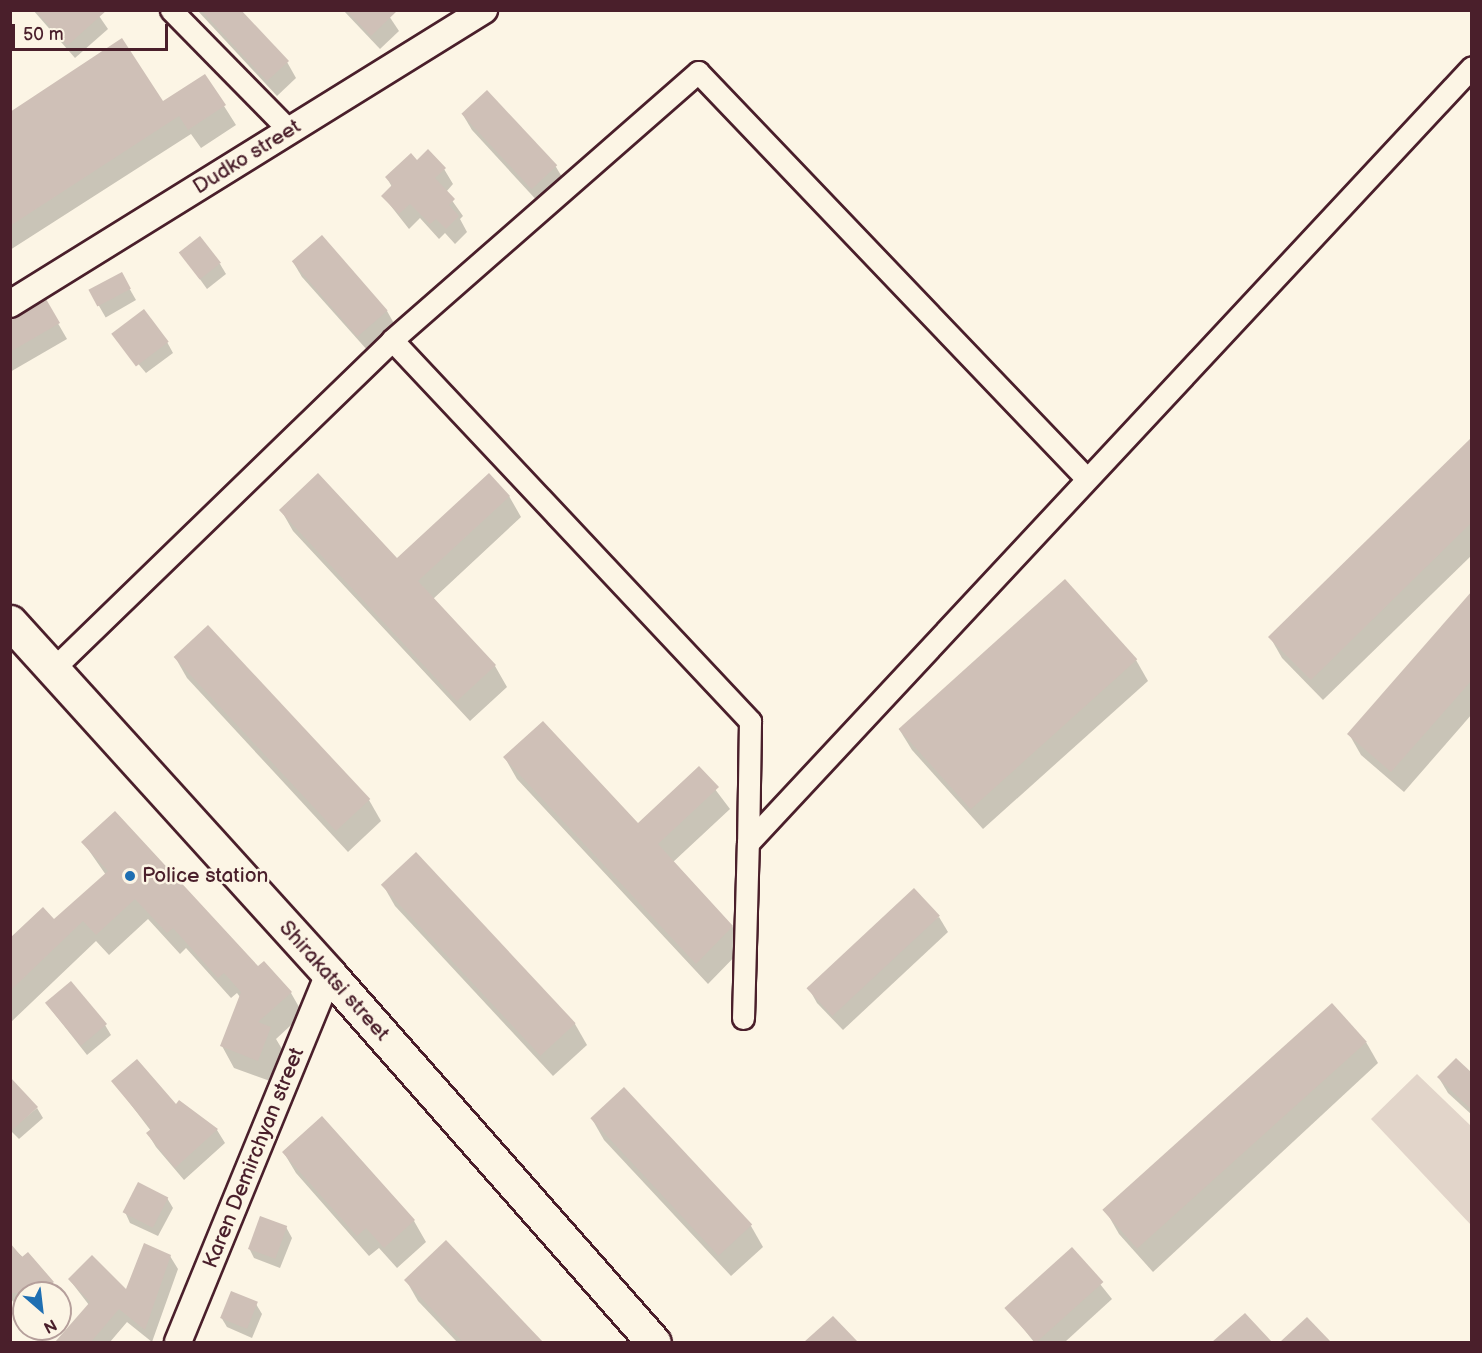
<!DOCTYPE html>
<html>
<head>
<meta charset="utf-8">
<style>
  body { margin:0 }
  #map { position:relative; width:1482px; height:1353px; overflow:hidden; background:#fcf5e5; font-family:"Balsamiq Sans",sans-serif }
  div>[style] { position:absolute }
  .green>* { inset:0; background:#e2d5ca }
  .shadow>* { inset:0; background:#0003; transform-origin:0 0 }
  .building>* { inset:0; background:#cfc0b7; transform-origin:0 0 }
  .roads { filter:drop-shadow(2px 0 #4a1f2b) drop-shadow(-2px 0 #4a1f2b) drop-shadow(0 2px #4a1f2b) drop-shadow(0 -2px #4a1f2b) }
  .minor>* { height:21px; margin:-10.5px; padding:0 10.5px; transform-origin:10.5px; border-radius:10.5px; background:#fcf5e5 }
  .tertiary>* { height:26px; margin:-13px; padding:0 13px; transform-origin:13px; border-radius:13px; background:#fcf5e5 }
  .primary>* { height:33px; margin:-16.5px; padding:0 16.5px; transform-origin:16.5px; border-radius:16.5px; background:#fcf5e5 }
  .dots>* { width:16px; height:16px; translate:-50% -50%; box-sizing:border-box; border:3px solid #fcf5e5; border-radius:50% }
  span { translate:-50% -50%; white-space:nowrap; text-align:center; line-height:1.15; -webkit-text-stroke:5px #fcf5e5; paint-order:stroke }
  .street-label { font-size:21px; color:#4a1f2b }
  .poi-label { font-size:21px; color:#4a1f2b }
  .left { translate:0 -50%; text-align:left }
  .frame { position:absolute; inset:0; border:12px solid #4a1f2b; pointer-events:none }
  .north { position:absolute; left:12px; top:1281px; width:60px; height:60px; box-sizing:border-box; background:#fcf5e5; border:2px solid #b59f9b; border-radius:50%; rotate:152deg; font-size:16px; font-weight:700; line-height:24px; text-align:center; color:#4a1f2b }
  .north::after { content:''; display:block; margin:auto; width:21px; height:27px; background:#1f6fb2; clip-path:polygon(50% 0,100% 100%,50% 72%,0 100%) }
  .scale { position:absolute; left:12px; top:24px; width:156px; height:27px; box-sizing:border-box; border:3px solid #4a1f2b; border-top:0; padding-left:8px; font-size:18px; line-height:21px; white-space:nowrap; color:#4a1f2b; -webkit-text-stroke:4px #fcf5e5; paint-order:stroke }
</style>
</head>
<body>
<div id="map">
  <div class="green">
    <div style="clip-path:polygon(1417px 1074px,1471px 1126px,1471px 1225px,1371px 1119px)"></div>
  </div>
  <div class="shadow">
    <div style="clip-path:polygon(33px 10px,95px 10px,108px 29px,75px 58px)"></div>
    <div style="clip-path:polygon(197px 10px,239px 10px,287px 62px,296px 78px,277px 96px)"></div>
    <div style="clip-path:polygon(343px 10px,385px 10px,399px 31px,380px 49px)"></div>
    <div style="clip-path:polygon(205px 76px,236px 125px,201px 148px,191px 134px,10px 250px,10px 113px,163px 103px)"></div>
    <div style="clip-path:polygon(487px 92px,556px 167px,565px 182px,541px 205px,472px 130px,463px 115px)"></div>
    <div style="clip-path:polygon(417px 162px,444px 169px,453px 184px,446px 192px,463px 216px,460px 219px,467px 232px,455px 244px,445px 233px,439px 239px,420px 218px,409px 229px,383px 196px,392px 187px,387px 178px)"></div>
    <div style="clip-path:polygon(322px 237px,387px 311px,396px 327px,368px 351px,302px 277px,293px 262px)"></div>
    <div style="clip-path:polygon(181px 253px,220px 264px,226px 274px,207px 289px)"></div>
    <div style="left:121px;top:274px;width:30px;height:35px;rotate:60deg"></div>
    <div style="clip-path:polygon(45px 301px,67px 339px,10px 372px,10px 321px)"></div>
    <div style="clip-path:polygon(113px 334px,167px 342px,173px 353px,146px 373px)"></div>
    <div style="clip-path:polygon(1472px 439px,1472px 555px,1323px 700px,1282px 658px,1270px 637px)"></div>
    <div style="clip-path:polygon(509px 496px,521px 517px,433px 599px,495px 666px,507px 687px,470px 721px,293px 531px,281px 510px,397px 560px)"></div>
    <div style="clip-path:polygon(1472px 593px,1472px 714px,1404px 792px,1361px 755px,1349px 734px)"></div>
    <div style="clip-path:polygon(208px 627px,369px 800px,381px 821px,348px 852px,187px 678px,175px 657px)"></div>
    <div style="clip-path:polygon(1136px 660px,1148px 681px,983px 829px,912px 750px,899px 729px)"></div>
    <div style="clip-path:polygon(505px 758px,638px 825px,699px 768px,730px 809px,672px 863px,732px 926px,744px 947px,708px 984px,517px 779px)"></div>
    <div style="clip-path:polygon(83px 842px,291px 993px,303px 1014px,276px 1039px,282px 1049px,270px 1081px,234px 1068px,222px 1046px,240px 997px,237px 993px,231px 998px,186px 948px,180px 954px,148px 919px,109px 955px,96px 941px,10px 1023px,10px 940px,54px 921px,106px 875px)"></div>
    <div style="clip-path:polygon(416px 854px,575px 1024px,587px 1045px,553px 1076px,395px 906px,383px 885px)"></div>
    <div style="clip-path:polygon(939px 917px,948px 932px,843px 1030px,817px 1003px,808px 987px)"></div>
    <div style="clip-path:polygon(46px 1003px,105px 1025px,111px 1035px,87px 1055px)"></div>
    <div style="clip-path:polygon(1366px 1042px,1378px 1063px,1153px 1272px,1119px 1234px,1107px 1213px)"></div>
    <div style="clip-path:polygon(1472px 1075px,1472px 1115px,1448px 1093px,1439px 1078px)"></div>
    <div style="clip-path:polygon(113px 1081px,176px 1106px,180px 1102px,217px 1130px,225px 1143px,184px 1180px,156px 1147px,148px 1134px,151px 1131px)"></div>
    <div style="clip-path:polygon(37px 1108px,43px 1118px,19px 1139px,10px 1130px)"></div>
    <div style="clip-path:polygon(322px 1118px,414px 1221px,426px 1242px,397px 1268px,379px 1248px,369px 1256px,296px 1173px,284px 1153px)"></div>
    <div style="clip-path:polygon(592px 1119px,751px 1226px,763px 1247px,731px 1276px,604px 1140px)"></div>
    <div style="clip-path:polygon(167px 1198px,173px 1208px,158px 1236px,130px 1223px,125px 1212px)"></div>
    <div style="clip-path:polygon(286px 1227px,292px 1238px,280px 1268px,254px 1258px,249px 1248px)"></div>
    <div style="clip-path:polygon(446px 1242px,541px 1342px,457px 1342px,418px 1301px,406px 1280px)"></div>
    <div style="clip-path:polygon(10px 1246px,52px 1282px,58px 1293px,24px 1293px,24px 1314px,10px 1298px)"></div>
    <div style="clip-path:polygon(1072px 1249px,1112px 1299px,1065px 1342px,1034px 1342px,1008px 1309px)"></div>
    <div style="clip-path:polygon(170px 1256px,178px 1269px,152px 1342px,127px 1322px,110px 1342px,57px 1342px,89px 1305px,69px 1279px,126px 1292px)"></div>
    <div style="clip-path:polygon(256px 1304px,262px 1314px,252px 1338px,227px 1327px,221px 1317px)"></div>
    <div style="clip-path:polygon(1244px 1315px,1270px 1342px,1227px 1342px,1222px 1335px)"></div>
    <div style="clip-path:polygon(833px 1318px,856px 1342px,806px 1342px)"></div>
    <div style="clip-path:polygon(1307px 1319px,1329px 1342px,1282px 1342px)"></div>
  </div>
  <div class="building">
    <div style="clip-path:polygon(35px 10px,107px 10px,67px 46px)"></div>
    <div style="clip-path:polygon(201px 10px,241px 10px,289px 61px,267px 81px)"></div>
    <div style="clip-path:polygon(346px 10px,398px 10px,371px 36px)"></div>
    <div style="clip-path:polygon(122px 38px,163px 101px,205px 74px,226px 105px,188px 130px,179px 116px,10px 226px,10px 112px)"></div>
    <div style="left:487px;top:90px;width:103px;height:35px;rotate:47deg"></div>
    <div style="clip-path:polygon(428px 149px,446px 168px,435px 178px,455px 199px,449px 205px,459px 216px,446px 229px,436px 219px,430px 224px,410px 204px,399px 214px,381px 196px,392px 185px,385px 177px,411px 153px,417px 160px)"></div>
    <div style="left:322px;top:235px;width:100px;height:40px;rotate:49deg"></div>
    <div style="left:200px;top:236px;width:34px;height:27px;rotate:52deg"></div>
    <div style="left:122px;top:272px;width:19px;height:38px;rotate:62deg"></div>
    <div style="clip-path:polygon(46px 299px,60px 323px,10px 352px,10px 319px)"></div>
    <div style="left:144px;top:309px;width:41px;height:41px;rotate:53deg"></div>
    <div style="clip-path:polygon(1472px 437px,1472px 522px,1311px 680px,1268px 637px)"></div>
    <div style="clip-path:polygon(318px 473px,397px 558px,489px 473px,510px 496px,418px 581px,496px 665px,457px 701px,279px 510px)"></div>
    <div style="left:1065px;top:579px;width:108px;height:224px;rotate:48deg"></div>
    <div style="clip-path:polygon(1472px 591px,1472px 680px,1391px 772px,1347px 734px)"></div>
    <div style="left:208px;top:625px;width:238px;height:47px;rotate:47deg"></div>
    <div style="clip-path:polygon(543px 721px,638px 823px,699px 766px,719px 787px,658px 844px,733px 926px,696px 964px,503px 757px)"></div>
    <div style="clip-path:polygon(115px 811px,258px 966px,264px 961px,292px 992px,258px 1022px,271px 1027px,258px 1061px,220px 1046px,241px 992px,224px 973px,218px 978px,173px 928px,167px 933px,135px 899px,96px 935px,83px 921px,10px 991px,10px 938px,43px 907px,54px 919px,108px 871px,81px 842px)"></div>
    <div style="left:416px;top:852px;width:234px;height:48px;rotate:47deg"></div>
    <div style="left:914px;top:888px;width:38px;height:147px;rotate:47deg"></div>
    <div style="left:71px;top:981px;width:56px;height:34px;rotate:50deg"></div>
    <div style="left:1332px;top:1003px;width:52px;height:309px;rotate:48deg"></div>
    <div style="clip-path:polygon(1456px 1058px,1472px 1073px,1472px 1110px,1437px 1077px)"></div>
    <div style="clip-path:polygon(137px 1059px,176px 1104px,179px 1100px,218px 1129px,175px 1168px,146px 1133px,151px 1129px,111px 1081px)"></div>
    <div style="clip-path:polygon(10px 1077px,38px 1107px,10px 1132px)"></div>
    <div style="left:624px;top:1087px;width:188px;height:46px;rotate:47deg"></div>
    <div style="clip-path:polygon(322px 1116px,415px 1220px,384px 1248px,366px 1228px,357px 1236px,282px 1152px)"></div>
    <div style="left:138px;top:1182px;width:34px;height:34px;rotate:27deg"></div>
    <div style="left:260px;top:1216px;width:29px;height:35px;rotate:20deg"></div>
    <div style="clip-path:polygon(446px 1240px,543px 1342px,463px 1342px,404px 1280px)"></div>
    <div style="clip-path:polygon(10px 1243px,22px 1257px,28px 1252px,54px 1282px,40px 1293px,10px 1293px)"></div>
    <div style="clip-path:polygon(144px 1243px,171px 1255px,145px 1330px,119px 1309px,91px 1342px,55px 1342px,90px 1302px,68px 1279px,92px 1255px,126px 1289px)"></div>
    <div style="left:1072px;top:1247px;width:47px;height:91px;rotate:48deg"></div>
    <div style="left:231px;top:1291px;width:29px;height:29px;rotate:22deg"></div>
    <div style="clip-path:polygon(1245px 1313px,1272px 1342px,1212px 1342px)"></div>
    <div style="clip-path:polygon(833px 1316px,858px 1342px,804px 1342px)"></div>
    <div style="clip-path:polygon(1307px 1317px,1331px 1342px,1280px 1342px)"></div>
  </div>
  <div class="roads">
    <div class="minor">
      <div style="left:171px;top:10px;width:170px;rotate:45.5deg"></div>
      <div style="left:392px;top:340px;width:523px;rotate:46.78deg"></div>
      <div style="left:750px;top:721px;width:122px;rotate:90.9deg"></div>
      <div style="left:54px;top:668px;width:471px;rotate:-44.1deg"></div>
      <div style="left:392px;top:340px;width:407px;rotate:-41.2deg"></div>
      <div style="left:698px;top:72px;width:560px;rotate:46.3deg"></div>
      <div style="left:743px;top:1018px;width:175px;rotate:-88.4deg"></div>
      <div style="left:748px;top:843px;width:1061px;rotate:-46.99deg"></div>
    </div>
    <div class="tertiary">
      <div style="left:10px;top:304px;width:558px;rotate:-31.81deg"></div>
      <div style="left:178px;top:1342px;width:398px;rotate:-67.7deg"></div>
    </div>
    <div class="primary">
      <div style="left:10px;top:622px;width:475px;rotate:47.8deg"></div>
      <div style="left:329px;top:974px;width:491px;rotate:48.6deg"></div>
    </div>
  </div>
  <div class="dots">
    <div style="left:130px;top:876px;background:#1f6fb2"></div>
  </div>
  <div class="street-label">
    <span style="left:247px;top:157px;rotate:-32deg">Dudko street</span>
    <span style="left:334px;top:981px;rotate:48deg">Shirakatsi street</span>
    <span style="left:254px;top:1158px;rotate:-68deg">Karen Demirchyan street</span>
  </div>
  <div class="poi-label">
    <span class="left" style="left:142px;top:876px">Police station</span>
  </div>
  <div class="frame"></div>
  <div class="north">N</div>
  <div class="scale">50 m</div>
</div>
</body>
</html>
